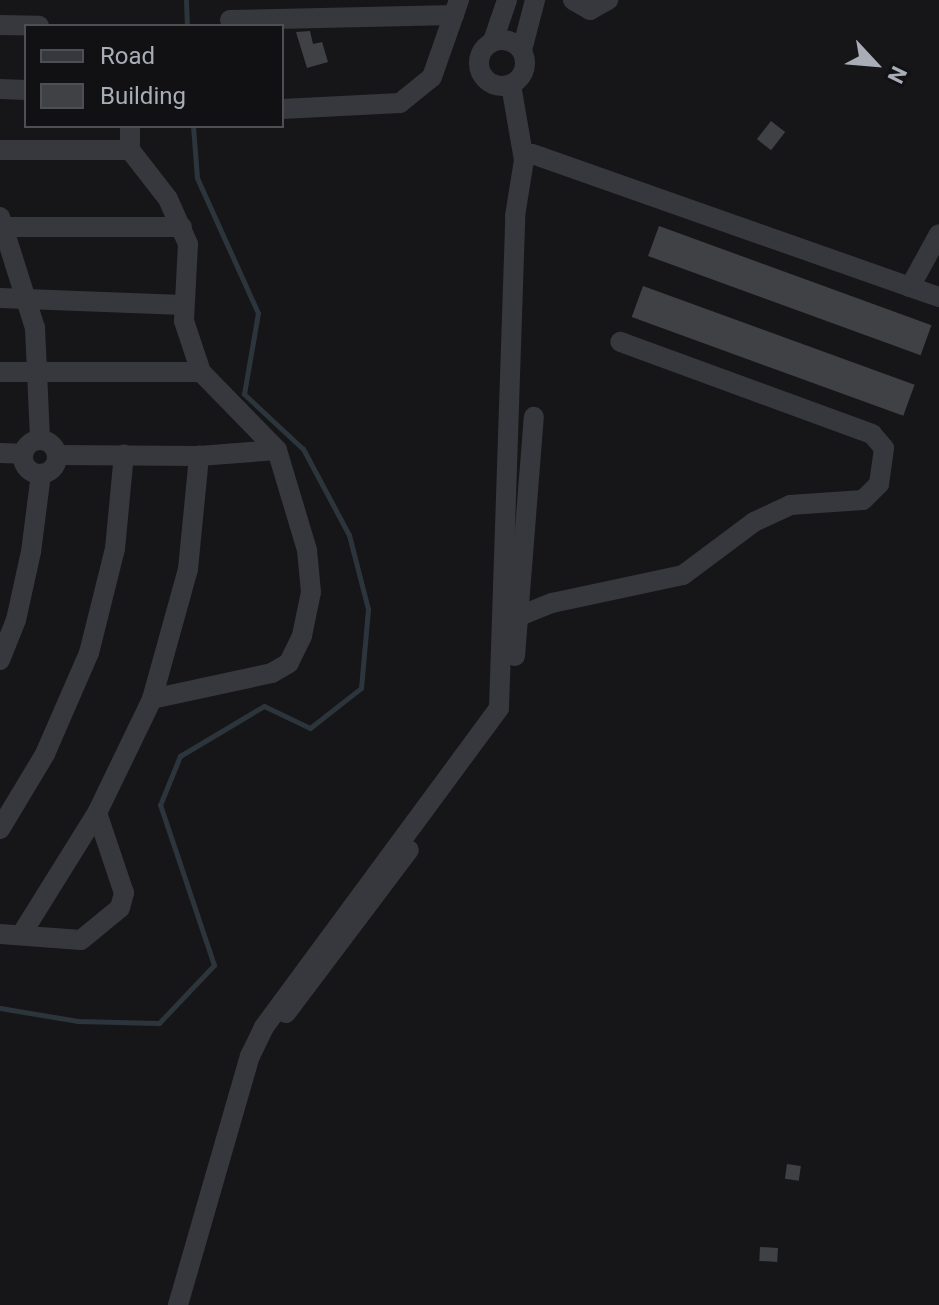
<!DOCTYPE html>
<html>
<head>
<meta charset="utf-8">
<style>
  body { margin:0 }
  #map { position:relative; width:939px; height:1305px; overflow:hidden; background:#161618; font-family:Roboto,sans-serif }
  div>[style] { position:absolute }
  .stream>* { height:5px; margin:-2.5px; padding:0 2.5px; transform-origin:2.5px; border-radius:2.5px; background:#2c353c }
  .building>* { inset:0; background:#404145; transform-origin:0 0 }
  .minor>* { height:20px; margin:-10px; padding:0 10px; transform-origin:10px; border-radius:10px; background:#37383d }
  .minor>.ring { margin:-10px; padding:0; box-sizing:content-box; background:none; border:20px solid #37383d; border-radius:50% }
  span { translate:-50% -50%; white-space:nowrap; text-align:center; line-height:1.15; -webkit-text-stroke:6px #111113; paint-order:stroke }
  .legend { position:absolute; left:24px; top:24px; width:260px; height:104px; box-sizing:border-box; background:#111113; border:2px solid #4d4f55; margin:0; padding:10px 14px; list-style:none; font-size:24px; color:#a8adb8 }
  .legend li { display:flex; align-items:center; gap:16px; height:40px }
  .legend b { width:40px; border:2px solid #4d4f55 }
  .north { position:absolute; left:835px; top:24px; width:80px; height:80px; -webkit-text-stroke:6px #111113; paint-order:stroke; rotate:116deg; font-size:22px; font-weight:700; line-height:32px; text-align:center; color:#a8adb8 }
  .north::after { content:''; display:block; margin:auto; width:28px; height:36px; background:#a8adb8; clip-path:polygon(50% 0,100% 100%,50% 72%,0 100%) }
</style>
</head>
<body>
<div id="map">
  <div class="stream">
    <div style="left:186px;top:0;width:26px;rotate:88deg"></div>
    <div style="left:0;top:1008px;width:79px;rotate:9.5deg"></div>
    <div style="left:78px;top:1021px;width:81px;rotate:1.4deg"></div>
    <div style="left:159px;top:1023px;width:80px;rotate:-46.5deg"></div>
    <div style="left:214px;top:965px;width:169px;rotate:-108.6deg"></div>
    <div style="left:160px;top:805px;width:53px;rotate:-67.8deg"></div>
    <div style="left:180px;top:756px;width:98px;rotate:-30.8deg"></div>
    <div style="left:264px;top:706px;width:51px;rotate:25.6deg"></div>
    <div style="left:310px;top:728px;width:65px;rotate:-38.1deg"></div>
    <div style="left:361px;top:688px;width:79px;rotate:-84.9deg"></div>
    <div style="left:368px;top:609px;width:76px;rotate:-104.4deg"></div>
    <div style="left:349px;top:535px;width:98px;rotate:-118.1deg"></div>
    <div style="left:303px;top:449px;width:81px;rotate:-137deg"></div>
    <div style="left:244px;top:394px;width:82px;rotate:-80.2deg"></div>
    <div style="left:258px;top:313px;width:148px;rotate:-114.3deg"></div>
    <div style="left:197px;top:178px;width:52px;rotate:-94.4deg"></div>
  </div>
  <div class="building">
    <div style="clip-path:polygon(310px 31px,313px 44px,322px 42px,328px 62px,307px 68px,296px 32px)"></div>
    <div style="left:771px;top:121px;width:18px;height:23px;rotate:38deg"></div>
    <div style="left:659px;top:226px;width:290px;height:32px;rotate:20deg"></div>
    <div style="left:643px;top:286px;width:289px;height:33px;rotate:20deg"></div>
    <div style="left:787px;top:1164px;width:14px;height:15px;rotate:8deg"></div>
    <div style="left:760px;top:1247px;width:18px;height:14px;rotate:3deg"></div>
  </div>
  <div class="minor">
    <div style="left:573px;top:0;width:20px;rotate:30deg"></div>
    <div style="left:590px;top:10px;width:21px;rotate:-29deg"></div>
    <div style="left:230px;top:20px;width:224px;rotate:-1.3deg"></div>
    <div style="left:0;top:25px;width:39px;rotate:1deg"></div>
    <div class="ring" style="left:479px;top:40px;width:26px;height:26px"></div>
    <div style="left:493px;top:41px;width:43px;rotate:-71.1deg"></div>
    <div style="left:522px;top:50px;width:52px;rotate:-75.4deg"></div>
    <div style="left:511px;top:85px;width:76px;rotate:80.2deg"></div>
    <div style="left:0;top:89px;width:26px;rotate:2deg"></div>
    <div style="left:282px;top:109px;width:118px;rotate:-2.9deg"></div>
    <div style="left:400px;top:103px;width:41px;rotate:-39.1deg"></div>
    <div style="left:432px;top:77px;width:82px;rotate:-70.7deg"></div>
    <div style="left:130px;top:126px;width:24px;rotate:90deg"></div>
    <div style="left:130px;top:150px;width:62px;rotate:52.2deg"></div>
    <div style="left:168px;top:199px;width:49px;rotate:66deg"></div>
    <div style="left:188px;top:244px;width:77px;rotate:93deg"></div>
    <div style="left:184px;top:321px;width:54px;rotate:71.6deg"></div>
    <div style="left:201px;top:372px;width:109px;rotate:45.7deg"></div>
    <div style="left:277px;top:450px;width:104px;rotate:73.3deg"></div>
    <div style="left:307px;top:550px;width:42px;rotate:84.6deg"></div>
    <div style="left:311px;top:592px;width:45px;rotate:101.6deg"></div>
    <div style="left:302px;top:636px;width:30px;rotate:116deg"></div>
    <div style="left:289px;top:663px;width:20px;rotate:150deg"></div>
    <div style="left:272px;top:673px;width:123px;rotate:167.8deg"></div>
    <div style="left:0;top:150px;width:130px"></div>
    <div style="left:0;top:217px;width:116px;rotate:72.5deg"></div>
    <div style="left:35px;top:328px;width:112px;rotate:87.4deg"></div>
    <div style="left:0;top:227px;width:182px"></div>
    <div style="left:910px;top:287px;width:31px;rotate:19deg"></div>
    <div style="left:0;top:298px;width:183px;rotate:2.2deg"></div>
    <div style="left:0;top:372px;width:201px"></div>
    <div class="ring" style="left:23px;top:440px;width:14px;height:14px"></div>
    <div style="left:0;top:453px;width:23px;rotate:2deg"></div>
    <div style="left:57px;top:455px;width:142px;rotate:0.4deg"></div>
    <div style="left:199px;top:456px;width:78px;rotate:-4.4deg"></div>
    <div style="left:517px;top:617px;width:38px;rotate:-22deg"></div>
    <div style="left:552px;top:603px;width:134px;rotate:-12.1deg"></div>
    <div style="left:683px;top:575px;width:89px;rotate:-36.7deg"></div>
    <div style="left:754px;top:522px;width:40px;rotate:-25deg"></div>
    <div style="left:790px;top:505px;width:73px;rotate:-3.9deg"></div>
    <div style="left:863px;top:500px;width:23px;rotate:-45deg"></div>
    <div style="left:879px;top:484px;width:36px;rotate:-82deg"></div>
    <div style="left:884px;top:448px;width:18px;rotate:-131deg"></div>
    <div style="left:872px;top:434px;width:268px;rotate:-159.9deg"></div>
    <div style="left:515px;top:656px;width:240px;rotate:-85.5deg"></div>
    <div style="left:0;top:660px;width:43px;rotate:-68.2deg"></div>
    <div style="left:16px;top:620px;width:70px;rotate:-77.6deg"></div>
    <div style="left:31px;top:552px;width:79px;rotate:-82.7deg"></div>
    <div style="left:0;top:829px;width:87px;rotate:-59deg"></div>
    <div style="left:45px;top:754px;width:110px;rotate:-66.5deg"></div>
    <div style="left:89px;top:653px;width:107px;rotate:-76deg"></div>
    <div style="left:115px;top:549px;width:95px;rotate:-84.6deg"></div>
    <div style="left:0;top:934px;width:81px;rotate:4.2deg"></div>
    <div style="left:81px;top:940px;width:50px;rotate:-39.4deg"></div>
    <div style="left:120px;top:908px;width:16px;rotate:-75deg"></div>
    <div style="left:124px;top:893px;width:84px;rotate:-108.6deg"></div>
    <div style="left:21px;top:935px;width:144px;rotate:-58.1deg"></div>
    <div style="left:97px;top:813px;width:127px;rotate:-64.2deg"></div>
    <div style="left:152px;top:699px;width:135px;rotate:-74.5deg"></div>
    <div style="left:188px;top:569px;width:114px;rotate:-84.4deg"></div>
    <div style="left:286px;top:1013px;width:204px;rotate:-53deg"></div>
    <div style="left:178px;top:1305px;width:259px;rotate:-73.9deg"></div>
    <div style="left:250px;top:1056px;width:32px;rotate:-64deg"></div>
    <div style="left:264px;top:1027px;width:396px;rotate:-53.6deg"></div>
    <div style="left:499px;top:708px;width:492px;rotate:-88.1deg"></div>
    <div style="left:515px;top:216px;width:57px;rotate:-80.9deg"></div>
    <div style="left:524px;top:160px;width:10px;rotate:-37deg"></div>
    <div style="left:532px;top:154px;width:9px;rotate:18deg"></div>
    <div style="left:541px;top:157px;width:391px;rotate:19.4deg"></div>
    <div style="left:910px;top:287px;width:60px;rotate:-61.3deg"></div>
  </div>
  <ul class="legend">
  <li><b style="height:10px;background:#37383d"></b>Road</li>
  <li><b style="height:22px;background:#404145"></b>Building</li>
  </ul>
  <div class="north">N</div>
</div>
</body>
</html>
